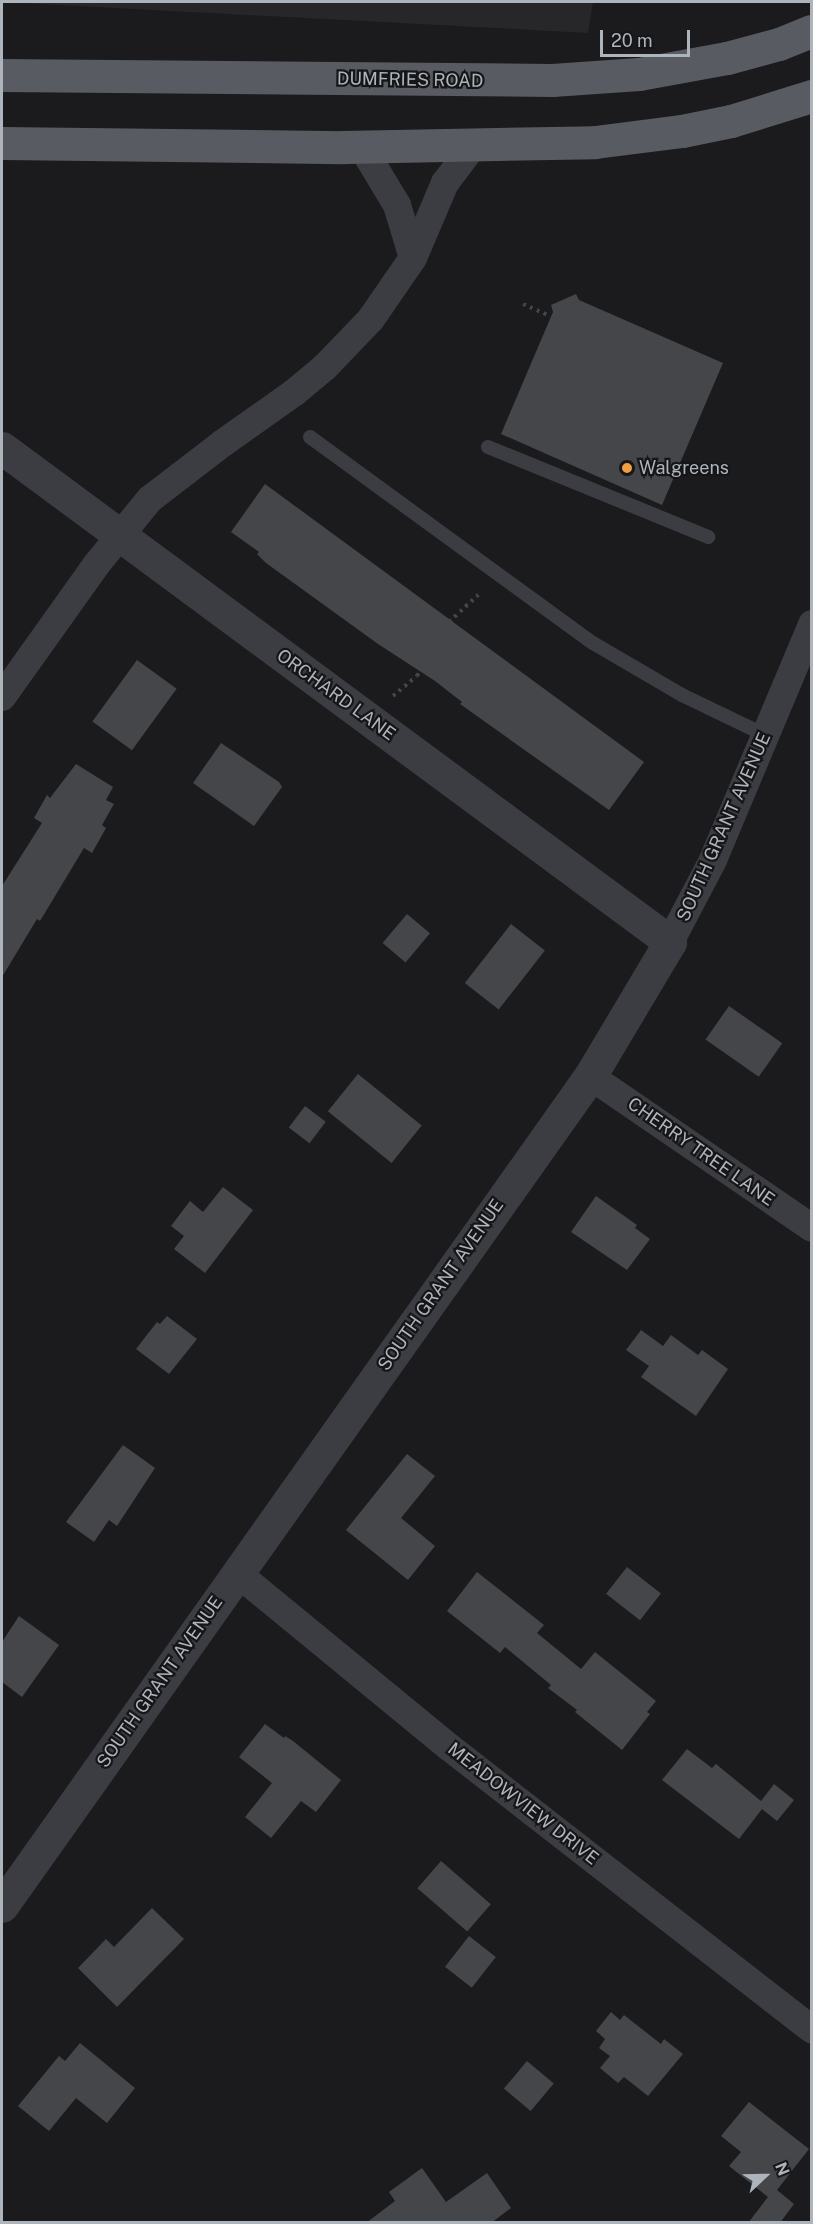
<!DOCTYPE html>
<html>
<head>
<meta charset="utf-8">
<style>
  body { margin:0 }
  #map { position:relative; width:813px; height:2224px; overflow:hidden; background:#1b1b1d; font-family:"Public Sans",sans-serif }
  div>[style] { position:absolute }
  .built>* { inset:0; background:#27272a }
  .building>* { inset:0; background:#45464a; transform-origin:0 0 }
  .path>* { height:4px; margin-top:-2px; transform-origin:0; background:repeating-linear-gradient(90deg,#424549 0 3px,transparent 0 7.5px) }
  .service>* { height:14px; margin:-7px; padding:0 7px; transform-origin:7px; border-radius:7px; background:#3c3d42 }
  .minor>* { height:28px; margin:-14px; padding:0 14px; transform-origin:14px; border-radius:14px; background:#3c3d42 }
  .tertiary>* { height:33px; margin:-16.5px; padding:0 16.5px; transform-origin:16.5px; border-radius:16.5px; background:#3c3d42 }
  .primary>* { height:33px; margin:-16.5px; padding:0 16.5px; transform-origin:16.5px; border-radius:16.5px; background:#585b61 }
  .dots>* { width:16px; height:16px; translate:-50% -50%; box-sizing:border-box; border:3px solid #161618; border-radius:50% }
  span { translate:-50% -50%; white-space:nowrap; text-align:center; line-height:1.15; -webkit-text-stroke:4.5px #161618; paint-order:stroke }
  .street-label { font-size:18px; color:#adb4bc }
  .poi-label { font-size:18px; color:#adb4bc }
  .left { translate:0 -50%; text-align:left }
  .frame { position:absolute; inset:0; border:3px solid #adb4bc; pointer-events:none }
  .north { position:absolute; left:735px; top:2146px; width:60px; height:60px; -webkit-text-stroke:4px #161618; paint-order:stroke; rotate:68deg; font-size:16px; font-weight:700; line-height:24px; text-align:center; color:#adb4bc }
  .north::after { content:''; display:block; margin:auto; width:21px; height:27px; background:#adb4bc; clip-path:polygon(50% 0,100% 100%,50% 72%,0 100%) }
  .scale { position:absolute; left:600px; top:30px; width:90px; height:27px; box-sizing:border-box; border:3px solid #adb4bc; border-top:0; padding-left:8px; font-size:18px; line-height:21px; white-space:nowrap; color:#adb4bc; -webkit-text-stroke:4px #161618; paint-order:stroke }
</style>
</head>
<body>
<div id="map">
  <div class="built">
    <div style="clip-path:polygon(2px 2px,593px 2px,588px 33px)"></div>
  </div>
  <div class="building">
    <div style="clip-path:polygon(576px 294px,579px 300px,723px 363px,662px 505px,501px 434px,553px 312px,551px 305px)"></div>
    <div style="clip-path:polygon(265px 484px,644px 762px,609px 810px,460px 704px,462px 702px,435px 681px,378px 644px,266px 563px,257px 554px,259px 552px,231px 532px)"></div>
    <div style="left:137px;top:660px;width:49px;height:76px;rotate:36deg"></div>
    <div style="clip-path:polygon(221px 743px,279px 782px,282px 787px,254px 826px,193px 783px)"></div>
    <div style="clip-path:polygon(76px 764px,113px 787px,106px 800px,114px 804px,102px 825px,106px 828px,92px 853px,84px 848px,40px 921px,37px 919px,2px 977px,2px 886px,42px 823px,34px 818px,47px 795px,50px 798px)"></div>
    <div style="left:407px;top:914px;width:30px;height:38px;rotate:40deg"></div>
    <div style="left:511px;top:924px;width:43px;height:75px;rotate:38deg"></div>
    <div style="left:729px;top:1006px;width:65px;height:41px;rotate:35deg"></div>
    <div style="left:358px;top:1074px;width:82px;height:48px;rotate:39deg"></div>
    <div style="left:305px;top:1106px;width:26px;height:27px;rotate:37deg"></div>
    <div style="clip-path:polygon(223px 1187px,253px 1210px,205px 1273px,174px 1249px,184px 1236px,171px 1226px,190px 1201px,203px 1212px)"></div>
    <div style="clip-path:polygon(596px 1196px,637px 1225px,635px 1228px,650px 1239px,627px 1270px,571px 1232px)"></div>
    <div style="clip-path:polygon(167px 1316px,197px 1339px,169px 1374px,136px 1349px,157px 1322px,160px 1324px)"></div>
    <div style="clip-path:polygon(641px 1330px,663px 1346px,671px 1335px,698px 1355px,702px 1350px,728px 1369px,696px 1416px,641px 1377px,649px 1366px,626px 1350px)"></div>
    <div style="clip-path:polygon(123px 1445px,155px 1468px,117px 1526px,109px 1520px,94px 1542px,66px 1522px)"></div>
    <div style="clip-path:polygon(407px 1454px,435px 1476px,401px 1518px,435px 1546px,408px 1580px,346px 1530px)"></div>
    <div style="left:627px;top:1567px;width:43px;height:34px;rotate:38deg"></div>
    <div style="clip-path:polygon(477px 1572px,544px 1625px,537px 1633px,581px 1669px,595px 1652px,656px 1701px,647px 1712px,650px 1714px,622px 1750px,575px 1712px,577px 1710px,548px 1688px,551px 1685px,505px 1647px,500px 1653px,447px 1611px)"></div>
    <div style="clip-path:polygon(19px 1616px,59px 1645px,22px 1697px,2px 1682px,2px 1642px)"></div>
    <div style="clip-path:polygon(265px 1724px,284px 1738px,285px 1736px,293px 1741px,341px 1780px,316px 1812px,301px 1801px,271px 1838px,245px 1817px,272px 1783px,239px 1757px)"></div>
    <div style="clip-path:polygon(687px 1749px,712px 1768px,716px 1764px,761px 1801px,774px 1784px,794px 1800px,777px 1821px,762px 1809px,739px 1839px,662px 1780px)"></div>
    <div style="left:441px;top:1861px;width:66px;height:36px;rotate:41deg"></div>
    <div style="clip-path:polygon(152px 1908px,184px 1939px,117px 2007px,78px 1968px,106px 1939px,114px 1947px)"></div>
    <div style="left:469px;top:1936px;width:34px;height:39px;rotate:38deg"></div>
    <div style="clip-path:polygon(611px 2012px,620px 2020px,624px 2015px,661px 2044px,664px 2039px,683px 2054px,648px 2096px,624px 2077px,618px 2083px,600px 2068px,610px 2056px,599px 2048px,605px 2039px,596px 2031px)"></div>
    <div style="clip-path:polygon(80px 2043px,135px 2088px,107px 2123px,76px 2098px,49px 2131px,18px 2106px,59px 2056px,65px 2061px)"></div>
    <div style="left:527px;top:2061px;width:35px;height:36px;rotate:40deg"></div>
    <div style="clip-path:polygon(749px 2102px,809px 2149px,777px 2190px,794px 2204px,780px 2223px,748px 2223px,768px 2197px,729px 2166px,741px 2152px,721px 2136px)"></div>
    <div style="clip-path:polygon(422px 2168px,446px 2202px,487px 2173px,511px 2208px,491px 2223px,366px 2223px,395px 2201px,389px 2192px)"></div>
  </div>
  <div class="path">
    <div style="left:523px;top:304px;width:27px;rotate:24deg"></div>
    <div style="left:393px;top:696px;width:31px;rotate:-40deg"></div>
    <div style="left:417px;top:676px;width:63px;rotate:-59.3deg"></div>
    <div style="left:449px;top:622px;width:40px;rotate:-43deg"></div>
  </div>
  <div class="service">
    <div style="left:310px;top:437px;width:350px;rotate:36.1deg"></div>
    <div style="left:593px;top:643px;width:103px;rotate:30.3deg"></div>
    <div style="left:682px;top:695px;width:92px;rotate:25.7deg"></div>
    <div style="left:488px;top:447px;width:238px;rotate:22.2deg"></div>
  </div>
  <div class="minor">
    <div style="left:362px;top:147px;width:68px;rotate:58.9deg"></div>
    <div style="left:397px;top:205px;width:55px;rotate:73.2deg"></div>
    <div style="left:2px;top:697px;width:162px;rotate:-54.5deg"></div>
    <div style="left:96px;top:565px;width:85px;rotate:-50.7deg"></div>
    <div style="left:150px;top:499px;width:92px;rotate:-37.5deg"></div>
    <div style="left:223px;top:443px;width:88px;rotate:-35.3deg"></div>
    <div style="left:295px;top:392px;width:39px;rotate:-40deg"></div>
    <div style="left:325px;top:367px;width:66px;rotate:-46.2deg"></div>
    <div style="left:371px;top:319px;width:74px;rotate:-55.5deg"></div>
    <div style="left:413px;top:258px;width:82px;rotate:-66.9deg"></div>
    <div style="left:445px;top:183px;width:46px;rotate:-52.9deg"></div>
    <div style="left:670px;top:942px;width:93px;rotate:-62.3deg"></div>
    <div style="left:713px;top:860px;width:256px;rotate:-67.2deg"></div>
    <div style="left:590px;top:1076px;width:269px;rotate:34.4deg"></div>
    <div style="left:237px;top:1573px;width:274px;rotate:39.4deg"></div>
    <div style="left:449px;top:1747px;width:460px;rotate:37.9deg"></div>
  </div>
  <div class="tertiary">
    <div style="left:2px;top:448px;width:831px;rotate:36.48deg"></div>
    <div style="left:670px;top:942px;width:156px;rotate:120.8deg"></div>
    <div style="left:590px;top:1076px;width:1017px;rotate:125.32deg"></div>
  </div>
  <div class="primary">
    <div style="left:2px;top:75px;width:550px;rotate:0.52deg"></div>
    <div style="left:552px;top:80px;width:87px;rotate:-3.9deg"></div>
    <div style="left:639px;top:74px;width:89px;rotate:-10.3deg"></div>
    <div style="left:727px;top:58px;width:54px;rotate:-15.1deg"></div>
    <div style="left:779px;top:44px;width:35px;rotate:-22deg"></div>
    <div style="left:2px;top:143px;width:341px;rotate:0.7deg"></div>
    <div style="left:343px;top:147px;width:252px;rotate:-1.1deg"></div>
    <div style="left:595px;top:142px;width:88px;rotate:-7.2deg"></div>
    <div style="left:682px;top:131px;width:50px;rotate:-11.5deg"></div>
    <div style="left:731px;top:121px;width:85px;rotate:-17.2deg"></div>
  </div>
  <div class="dots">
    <div style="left:627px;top:468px;background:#f09e40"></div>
  </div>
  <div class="street-label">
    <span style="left:410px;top:80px;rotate:1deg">DUMFRIES ROAD</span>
    <span style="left:336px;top:695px;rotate:36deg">ORCHARD LANE</span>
    <span style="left:724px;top:827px;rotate:-66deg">SOUTH GRANT AVENUE</span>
    <span style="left:701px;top:1152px;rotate:35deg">CHERRY TREE LANE</span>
    <span style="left:441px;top:1285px;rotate:-55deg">SOUTH GRANT AVENUE</span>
    <span style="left:160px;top:1682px;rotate:-55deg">SOUTH GRANT AVENUE</span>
    <span style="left:523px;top:1804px;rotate:38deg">MEADOWVIEW DRIVE</span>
  </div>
  <div class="poi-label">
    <span class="left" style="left:639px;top:468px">Walgreens</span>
  </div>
  <div class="frame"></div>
  <div class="north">N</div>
  <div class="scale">20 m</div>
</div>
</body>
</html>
